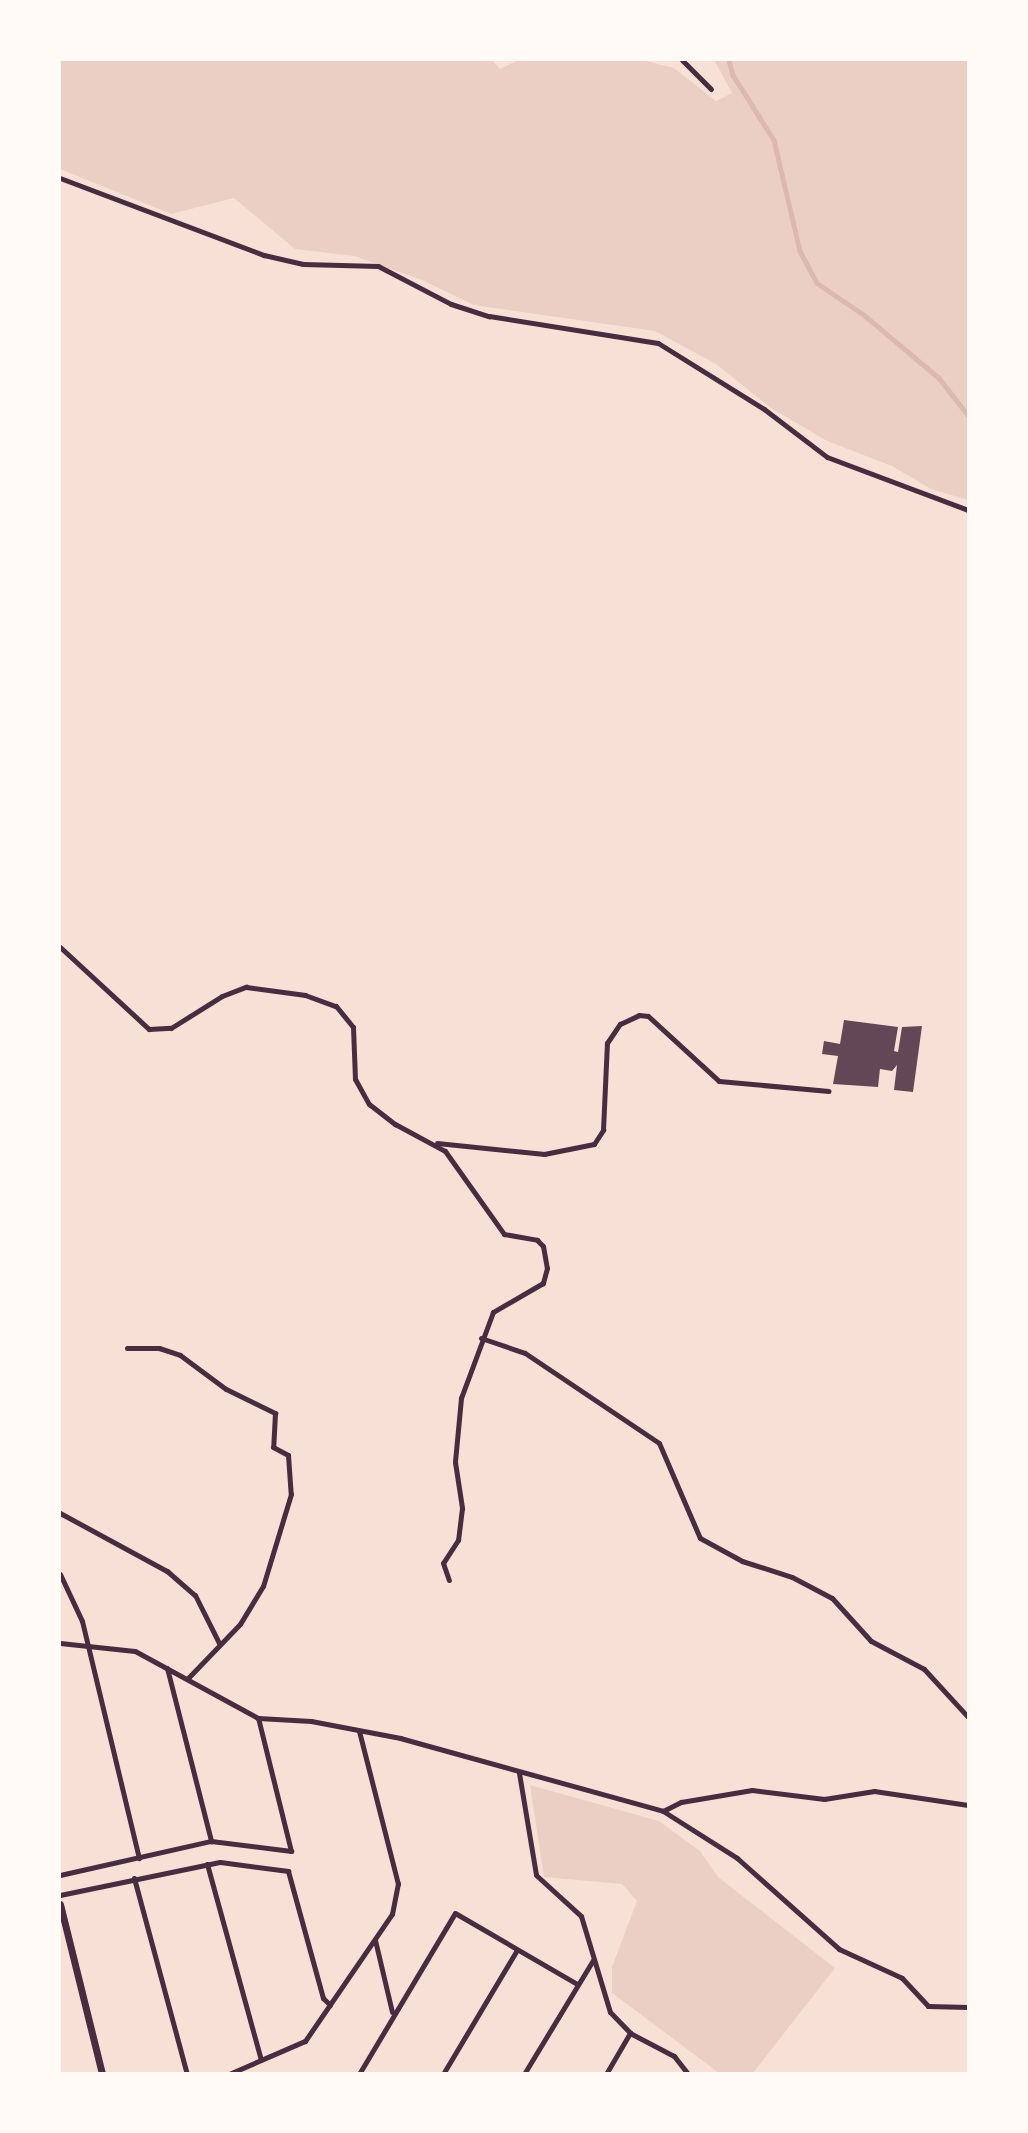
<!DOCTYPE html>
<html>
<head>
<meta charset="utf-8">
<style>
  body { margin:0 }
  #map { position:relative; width:1028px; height:2133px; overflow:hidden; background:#f7e1d7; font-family:Merriweather,serif }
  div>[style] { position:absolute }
  .green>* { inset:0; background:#ebcfc5 }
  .stream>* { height:4.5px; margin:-2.25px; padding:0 2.25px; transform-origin:2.25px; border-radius:2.25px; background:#dcb8b0 }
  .building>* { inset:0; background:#644757 }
  .minor>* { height:5px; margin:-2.5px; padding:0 2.5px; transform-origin:2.5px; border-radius:2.5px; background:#4a2c40 }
  .tertiary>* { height:7px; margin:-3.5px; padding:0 3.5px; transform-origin:3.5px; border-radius:3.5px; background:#4a2c40 }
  span { translate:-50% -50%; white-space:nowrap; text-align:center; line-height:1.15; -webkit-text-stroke:5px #fffaf5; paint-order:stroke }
  .frame { position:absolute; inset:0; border:61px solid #fffaf5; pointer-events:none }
</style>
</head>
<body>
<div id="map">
  <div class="green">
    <div style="clip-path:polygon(60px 60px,492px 60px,500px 69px,518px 60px,642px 60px,674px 68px,716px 101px,732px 93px,714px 60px,968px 60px,968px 500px,931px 489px,892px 466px,827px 441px,771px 408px,716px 364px,655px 331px,474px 305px,422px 280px,354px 256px,295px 249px,234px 198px,171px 214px,60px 169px)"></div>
    <div style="clip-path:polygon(530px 1785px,659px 1821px,700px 1851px,718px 1877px,835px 1968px,753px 2073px,719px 2073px,612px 1993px,612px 1967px,637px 1901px,622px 1884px,544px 1877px)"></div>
  </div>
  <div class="stream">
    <div style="left:729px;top:60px;width:16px;rotate:75deg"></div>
    <div style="left:733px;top:75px;width:77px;rotate:57.8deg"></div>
    <div style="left:774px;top:140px;width:114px;rotate:76.8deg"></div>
    <div style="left:800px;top:251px;width:36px;rotate:62deg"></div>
    <div style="left:817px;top:283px;width:57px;rotate:34.2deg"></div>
    <div style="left:864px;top:315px;width:98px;rotate:40deg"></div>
    <div style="left:939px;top:378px;width:47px;rotate:51.9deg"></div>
  </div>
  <div class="building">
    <div style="clip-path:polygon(844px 1020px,898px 1027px,894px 1051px,898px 1052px,902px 1027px,922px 1026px,913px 1092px,894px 1090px,897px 1065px,892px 1071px,880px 1069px,878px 1087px,833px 1084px,838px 1056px,822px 1054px,824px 1041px,840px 1044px)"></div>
  </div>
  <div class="minor">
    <div style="left:682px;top:60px;width:41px;rotate:45deg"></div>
    <div style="left:60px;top:178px;width:218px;rotate:20.7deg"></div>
    <div style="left:264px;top:255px;width:40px;rotate:13deg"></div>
    <div style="left:303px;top:264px;width:75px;rotate:1.5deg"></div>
    <div style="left:378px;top:266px;width:82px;rotate:27.5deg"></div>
    <div style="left:451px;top:304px;width:40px;rotate:18deg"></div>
    <div style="left:489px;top:316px;width:171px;rotate:9.1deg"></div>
    <div style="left:658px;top:343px;width:125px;rotate:31.9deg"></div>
    <div style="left:764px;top:409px;width:79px;rotate:37.3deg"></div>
    <div style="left:827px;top:457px;width:151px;rotate:20.6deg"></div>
    <div style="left:60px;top:947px;width:121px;rotate:42.7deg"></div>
    <div style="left:149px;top:1029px;width:22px;rotate:-3deg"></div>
    <div style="left:171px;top:1028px;width:60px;rotate:-32.1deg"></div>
    <div style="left:222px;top:996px;width:26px;rotate:-21deg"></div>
    <div style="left:246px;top:987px;width:60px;rotate:7.7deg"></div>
    <div style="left:305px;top:995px;width:33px;rotate:20deg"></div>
    <div style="left:336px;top:1006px;width:27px;rotate:51deg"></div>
    <div style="left:353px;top:1027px;width:52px;rotate:87.8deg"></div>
    <div style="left:355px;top:1079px;width:29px;rotate:61deg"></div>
    <div style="left:369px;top:1104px;width:33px;rotate:38deg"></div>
    <div style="left:395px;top:1124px;width:57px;rotate:28.4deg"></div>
    <div style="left:445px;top:1151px;width:102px;rotate:54.6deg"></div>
    <div style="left:504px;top:1234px;width:34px;rotate:10deg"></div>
    <div style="left:537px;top:1240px;width:8px;rotate:45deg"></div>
    <div style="left:543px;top:1246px;width:22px;rotate:80deg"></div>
    <div style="left:547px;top:1268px;width:16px;rotate:105deg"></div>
    <div style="left:543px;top:1283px;width:58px;rotate:149.9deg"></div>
    <div style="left:493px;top:1312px;width:92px;rotate:110.4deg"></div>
    <div style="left:461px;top:1398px;width:64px;rotate:95.4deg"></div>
    <div style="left:455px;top:1462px;width:47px;rotate:81.3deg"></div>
    <div style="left:462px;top:1508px;width:32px;rotate:97deg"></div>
    <div style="left:458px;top:1540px;width:27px;rotate:123deg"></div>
    <div style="left:443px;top:1563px;width:18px;rotate:71deg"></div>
    <div style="left:437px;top:1143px;width:108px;rotate:5.9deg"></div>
    <div style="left:544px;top:1154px;width:51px;rotate:-11.3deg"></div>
    <div style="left:594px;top:1144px;width:17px;rotate:-57deg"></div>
    <div style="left:603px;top:1130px;width:87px;rotate:-87.4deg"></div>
    <div style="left:607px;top:1043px;width:23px;rotate:-56deg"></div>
    <div style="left:620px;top:1024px;width:21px;rotate:-25deg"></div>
    <div style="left:639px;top:1015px;width:9px;rotate:6deg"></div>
    <div style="left:648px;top:1016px;width:96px;rotate:42.5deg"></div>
    <div style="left:719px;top:1081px;width:110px;rotate:5.2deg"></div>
    <div style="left:481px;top:1338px;width:46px;rotate:18.8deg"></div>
    <div style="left:525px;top:1353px;width:161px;rotate:33.9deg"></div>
    <div style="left:659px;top:1443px;width:103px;rotate:66.7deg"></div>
    <div style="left:700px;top:1538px;width:48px;rotate:28.7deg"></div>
    <div style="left:742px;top:1561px;width:52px;rotate:17.7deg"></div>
    <div style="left:792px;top:1577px;width:45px;rotate:27.7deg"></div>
    <div style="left:832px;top:1598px;width:58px;rotate:47.8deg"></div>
    <div style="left:871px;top:1641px;width:60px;rotate:27.8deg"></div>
    <div style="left:924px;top:1669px;width:65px;rotate:47.5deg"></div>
    <div style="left:127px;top:1348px;width:32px"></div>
    <div style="left:159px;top:1348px;width:22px;rotate:18deg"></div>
    <div style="left:180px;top:1355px;width:57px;rotate:36.5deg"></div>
    <div style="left:226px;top:1389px;width:55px;rotate:26.1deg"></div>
    <div style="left:275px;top:1413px;width:34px;rotate:93deg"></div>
    <div style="left:273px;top:1447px;width:17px;rotate:28deg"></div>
    <div style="left:288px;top:1455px;width:39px;rotate:86deg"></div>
    <div style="left:291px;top:1494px;width:96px;rotate:106.9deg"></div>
    <div style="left:263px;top:1586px;width:44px;rotate:121.2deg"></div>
    <div style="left:240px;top:1624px;width:76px;rotate:133.9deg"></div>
    <div style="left:60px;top:1513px;width:122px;rotate:28.5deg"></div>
    <div style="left:167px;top:1571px;width:37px;rotate:41deg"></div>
    <div style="left:195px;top:1595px;width:54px;rotate:63.4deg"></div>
    <div style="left:60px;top:1574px;width:52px;rotate:64.9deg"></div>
    <div style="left:82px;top:1621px;width:244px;rotate:76.5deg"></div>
    <div style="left:60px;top:1643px;width:75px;rotate:6.1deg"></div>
    <div style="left:135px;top:1651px;width:140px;rotate:28.6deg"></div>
    <div style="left:258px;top:1718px;width:53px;rotate:3.2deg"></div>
    <div style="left:311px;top:1721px;width:91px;rotate:10.8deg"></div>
    <div style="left:400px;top:1738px;width:273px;rotate:15.5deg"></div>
    <div style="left:663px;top:1811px;width:88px;rotate:32.4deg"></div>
    <div style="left:737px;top:1858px;width:137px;rotate:41.7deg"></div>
    <div style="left:839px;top:1949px;width:69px;rotate:24.7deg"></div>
    <div style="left:902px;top:1978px;width:38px;rotate:47deg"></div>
    <div style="left:928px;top:2006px;width:40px;rotate:1.4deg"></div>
    <div style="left:167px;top:1668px;width:179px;rotate:75.7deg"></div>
    <div style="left:519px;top:1773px;width:103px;rotate:80.5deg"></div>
    <div style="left:536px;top:1875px;width:61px;rotate:42.3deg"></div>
    <div style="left:581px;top:1916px;width:100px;rotate:73.2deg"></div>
    <div style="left:610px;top:2012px;width:29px;rotate:46deg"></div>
    <div style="left:630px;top:2033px;width:50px;rotate:27.6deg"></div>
    <div style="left:674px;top:2056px;width:23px;rotate:52deg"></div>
    <div style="left:663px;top:1811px;width:20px;rotate:-27deg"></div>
    <div style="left:681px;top:1802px;width:72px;rotate:-9.6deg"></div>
    <div style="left:752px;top:1790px;width:73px;rotate:7.1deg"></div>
    <div style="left:824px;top:1799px;width:51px;rotate:-9.1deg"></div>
    <div style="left:874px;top:1791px;width:95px;rotate:8.5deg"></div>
    <div style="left:207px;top:1864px;width:203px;rotate:74.6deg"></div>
    <div style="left:60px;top:1875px;width:155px;rotate:-12.7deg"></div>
    <div style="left:211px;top:1841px;width:81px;rotate:7.1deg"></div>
    <div style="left:291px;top:1851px;width:137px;rotate:-103.9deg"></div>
    <div style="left:134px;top:1878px;width:203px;rotate:74.9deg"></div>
    <div style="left:60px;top:1895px;width:163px;rotate:-11.7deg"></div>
    <div style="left:220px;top:1862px;width:69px;rotate:7.5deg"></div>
    <div style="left:288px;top:1871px;width:132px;rotate:74.6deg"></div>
    <div style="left:323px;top:1998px;width:10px;rotate:45deg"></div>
    <div style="left:375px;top:1940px;width:74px;rotate:76.7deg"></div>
    <div style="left:229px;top:2074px;width:83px;rotate:-23.5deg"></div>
    <div style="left:305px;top:2041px;width:154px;rotate:-55.6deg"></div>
    <div style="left:392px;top:1914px;width:31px;rotate:-79deg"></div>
    <div style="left:398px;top:1884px;width:158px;rotate:-104.3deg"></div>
    <div style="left:359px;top:2074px;width:187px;rotate:-59.2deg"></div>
    <div style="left:455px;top:1913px;width:141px;rotate:30.2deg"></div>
    <div style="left:443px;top:2074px;width:144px;rotate:-59.2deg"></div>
    <div style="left:524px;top:2074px;width:133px;rotate:-58.8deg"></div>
    <div style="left:606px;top:2074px;width:48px;rotate:-59.7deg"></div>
  </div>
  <div class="tertiary">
    <div style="left:60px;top:1904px;width:175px;rotate:76.1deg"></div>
  </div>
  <div class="frame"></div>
</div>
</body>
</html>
